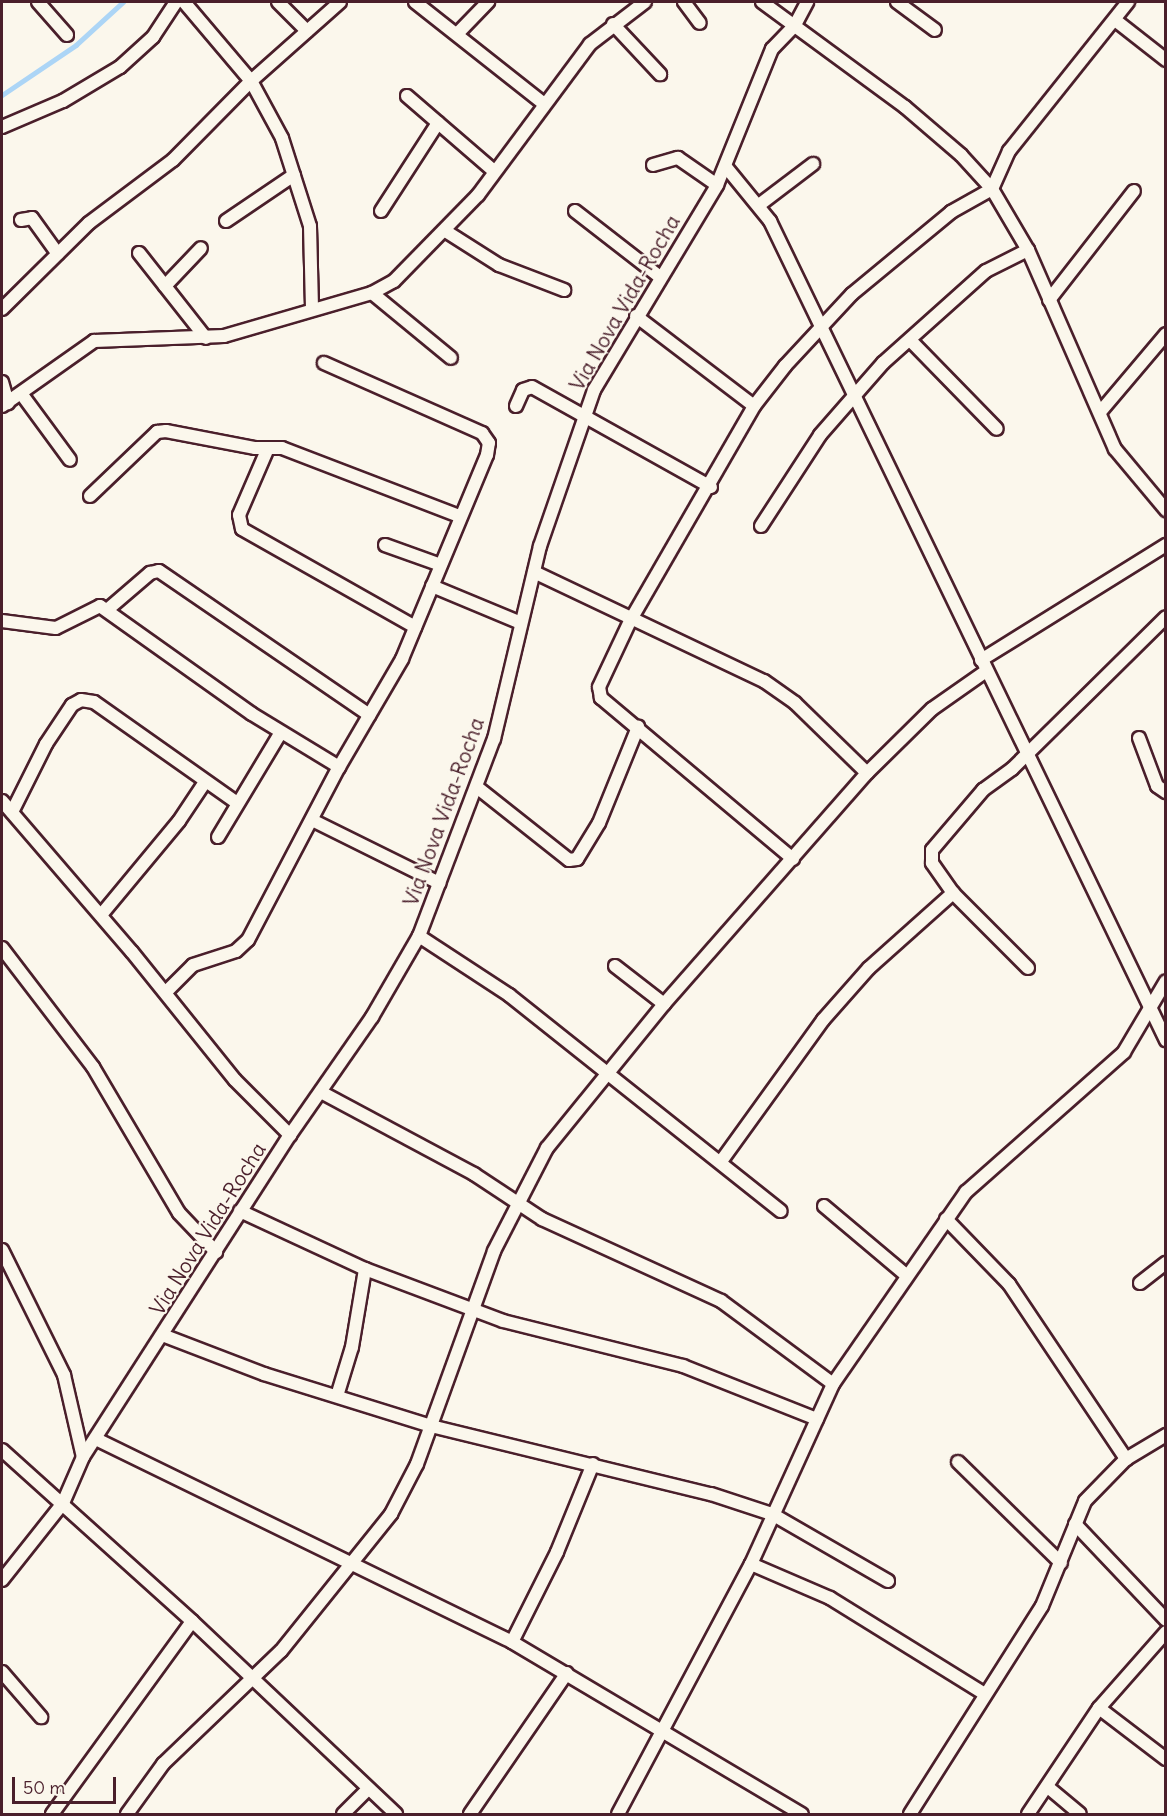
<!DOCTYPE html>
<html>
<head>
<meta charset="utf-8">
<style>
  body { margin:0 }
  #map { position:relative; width:1167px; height:1816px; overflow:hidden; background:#fbf7ec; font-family:Delius,sans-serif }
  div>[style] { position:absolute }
  .stream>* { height:4.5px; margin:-2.25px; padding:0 2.25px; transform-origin:2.25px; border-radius:2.25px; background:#acd5f6 }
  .roads { filter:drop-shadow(2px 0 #4a1f2b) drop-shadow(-2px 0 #4a1f2b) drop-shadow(0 2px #4a1f2b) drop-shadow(0 -2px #4a1f2b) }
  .street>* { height:12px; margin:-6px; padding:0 6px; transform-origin:6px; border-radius:6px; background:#fbf7ec }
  span { translate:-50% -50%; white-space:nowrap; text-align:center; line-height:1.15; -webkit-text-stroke:4.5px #fbf7ec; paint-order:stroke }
  .street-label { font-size:21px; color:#4a1f2b }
  .frame { position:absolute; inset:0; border:3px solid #4a1f2b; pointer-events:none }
  .scale { position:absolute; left:12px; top:1777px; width:104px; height:27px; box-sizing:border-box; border:3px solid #4a1f2b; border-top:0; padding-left:8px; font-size:18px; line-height:21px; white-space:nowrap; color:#4a1f2b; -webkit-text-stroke:4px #fbf7ec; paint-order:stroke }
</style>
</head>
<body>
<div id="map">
  <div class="stream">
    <div style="left:2px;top:95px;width:89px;rotate:-34deg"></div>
    <div style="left:76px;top:45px;width:64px;rotate:-42.5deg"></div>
  </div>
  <div class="roads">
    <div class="street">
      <div style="left:38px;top:2px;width:44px;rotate:48.7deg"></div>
      <div style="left:278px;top:2px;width:41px;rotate:45deg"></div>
      <div style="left:415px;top:2px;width:163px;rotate:38.3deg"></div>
      <div style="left:684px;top:2px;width:26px;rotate:53deg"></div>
      <div style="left:762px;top:2px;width:177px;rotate:36.3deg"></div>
      <div style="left:905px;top:107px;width:74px;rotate:40.6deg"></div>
      <div style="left:961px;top:155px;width:46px;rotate:47.6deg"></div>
      <div style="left:992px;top:189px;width:71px;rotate:59.5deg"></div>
      <div style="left:1028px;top:250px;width:217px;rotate:66.4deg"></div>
      <div style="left:1115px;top:449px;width:80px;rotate:50.1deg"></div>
      <div style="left:897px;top:2px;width:47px;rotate:36.4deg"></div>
      <div style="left:1115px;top:20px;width:65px;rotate:38.1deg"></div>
      <div style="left:613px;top:24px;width:69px;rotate:46.8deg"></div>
      <div style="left:457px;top:34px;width:45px;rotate:-45.9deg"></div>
      <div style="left:407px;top:96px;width:115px;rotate:40.8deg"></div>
      <div style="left:2px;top:127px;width:66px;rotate:-23.1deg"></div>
      <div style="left:63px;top:101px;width:66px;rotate:-30.8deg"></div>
      <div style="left:120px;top:67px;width:45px;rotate:-42.3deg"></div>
      <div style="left:153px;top:37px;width:42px;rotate:-56.7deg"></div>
      <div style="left:653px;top:165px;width:26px;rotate:-16deg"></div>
      <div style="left:678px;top:158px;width:47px;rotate:34.7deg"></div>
      <div style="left:726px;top:167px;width:70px;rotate:50.8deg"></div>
      <div style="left:770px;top:221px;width:910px;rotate:64.2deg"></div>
      <div style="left:759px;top:205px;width:68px;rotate:-37.2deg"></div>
      <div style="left:381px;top:211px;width:105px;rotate:-57.1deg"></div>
      <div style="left:575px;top:211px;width:108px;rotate:37.8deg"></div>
      <div style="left:21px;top:220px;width:11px;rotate:-10deg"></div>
      <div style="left:32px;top:218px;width:44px;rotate:54.2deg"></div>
      <div style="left:226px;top:221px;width:82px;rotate:-34.1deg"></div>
      <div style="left:447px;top:232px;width:62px;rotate:32.4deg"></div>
      <div style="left:499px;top:265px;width:70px;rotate:21deg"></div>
      <div style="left:139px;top:253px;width:108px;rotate:51.8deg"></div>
      <div style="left:165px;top:286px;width:52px;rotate:-46.5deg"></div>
      <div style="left:372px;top:293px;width:102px;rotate:39.4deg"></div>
      <div style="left:1049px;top:300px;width:138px;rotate:-52.1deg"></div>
      <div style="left:312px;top:308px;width:82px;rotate:-91.4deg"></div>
      <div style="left:310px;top:226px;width:92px;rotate:-107.7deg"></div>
      <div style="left:282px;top:138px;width:65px;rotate:-118.5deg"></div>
      <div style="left:251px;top:81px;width:119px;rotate:-41.6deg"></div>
      <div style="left:2px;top:309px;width:122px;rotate:-44.7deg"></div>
      <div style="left:89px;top:223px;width:105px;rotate:-36.9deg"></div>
      <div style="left:173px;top:160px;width:111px;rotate:-45.4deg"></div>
      <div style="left:251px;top:81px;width:104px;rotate:-130.3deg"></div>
      <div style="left:636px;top:316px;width:148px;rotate:37.3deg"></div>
      <div style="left:910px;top:340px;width:124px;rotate:45.7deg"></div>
      <div style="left:2px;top:382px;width:22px;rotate:74deg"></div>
      <div style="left:23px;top:396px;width:79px;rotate:53.7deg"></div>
      <div style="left:2px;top:406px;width:113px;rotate:-35.2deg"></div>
      <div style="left:94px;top:341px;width:130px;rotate:-2.2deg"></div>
      <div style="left:224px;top:336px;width:154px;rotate:-16.2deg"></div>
      <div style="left:372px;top:293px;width:25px;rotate:-29deg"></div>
      <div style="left:394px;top:281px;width:120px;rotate:-45.7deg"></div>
      <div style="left:478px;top:195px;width:188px;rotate:-53.4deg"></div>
      <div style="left:590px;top:44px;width:69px;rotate:-37.4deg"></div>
      <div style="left:516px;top:406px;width:17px;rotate:-66deg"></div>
      <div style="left:523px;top:390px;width:9px;rotate:-18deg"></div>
      <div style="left:532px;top:387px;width:205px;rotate:29.2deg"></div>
      <div style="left:1101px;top:411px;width:101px;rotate:-49.8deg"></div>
      <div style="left:268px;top:448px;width:73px;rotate:113.4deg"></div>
      <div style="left:239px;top:515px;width:14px;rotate:78deg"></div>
      <div style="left:242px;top:529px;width:199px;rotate:29.5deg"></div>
      <div style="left:90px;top:496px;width:93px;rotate:-43.7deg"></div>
      <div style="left:157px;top:432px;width:9px;rotate:-6deg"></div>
      <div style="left:166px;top:431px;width:91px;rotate:10.8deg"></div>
      <div style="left:255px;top:448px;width:27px"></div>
      <div style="left:282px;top:448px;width:190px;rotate:21deg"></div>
      <div style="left:761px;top:526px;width:108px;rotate:-57deg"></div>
      <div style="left:820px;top:435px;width:96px;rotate:-48.8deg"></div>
      <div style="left:883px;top:363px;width:138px;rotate:-41.8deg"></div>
      <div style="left:986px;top:271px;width:47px;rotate:-26.6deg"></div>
      <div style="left:385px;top:545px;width:59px;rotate:19.7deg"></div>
      <div style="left:534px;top:572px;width:255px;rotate:25.4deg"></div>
      <div style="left:764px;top:681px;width:38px;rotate:35deg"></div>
      <div style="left:795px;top:703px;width:100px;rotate:44.2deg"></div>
      <div style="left:432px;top:586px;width:96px;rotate:22.6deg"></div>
      <div style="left:107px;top:610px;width:57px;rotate:-40.7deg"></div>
      <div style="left:150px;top:573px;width:9px;rotate:-13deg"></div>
      <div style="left:159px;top:571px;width:255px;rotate:34.4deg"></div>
      <div style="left:2px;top:621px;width:54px;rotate:7.4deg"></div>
      <div style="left:56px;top:628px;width:49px;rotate:-26.6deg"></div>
      <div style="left:100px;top:606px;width:186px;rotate:35.4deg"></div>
      <div style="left:252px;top:714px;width:102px;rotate:31.3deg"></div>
      <div style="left:981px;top:660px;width:218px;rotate:-31.9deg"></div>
      <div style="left:1139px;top:738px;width:51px;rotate:69.4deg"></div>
      <div style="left:1157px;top:786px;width:11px;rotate:34deg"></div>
      <div style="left:478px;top:788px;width:116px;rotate:38.4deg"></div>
      <div style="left:569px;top:860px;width:8px;rotate:-7deg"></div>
      <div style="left:577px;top:859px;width:42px;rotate:-58.6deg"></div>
      <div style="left:599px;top:823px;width:104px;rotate:-67.9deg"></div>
      <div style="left:2px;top:801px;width:199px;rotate:49.3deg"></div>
      <div style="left:132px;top:952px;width:164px;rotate:51.2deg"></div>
      <div style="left:235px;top:1080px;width:78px;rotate:45deg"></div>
      <div style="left:12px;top:812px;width:76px;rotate:-63.4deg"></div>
      <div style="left:46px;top:744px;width:47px;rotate:-56.3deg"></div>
      <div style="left:72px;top:705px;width:10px;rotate:-29deg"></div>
      <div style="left:81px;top:700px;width:13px;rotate:9deg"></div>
      <div style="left:94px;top:702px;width:175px;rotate:35.2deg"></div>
      <div style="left:314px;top:821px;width:140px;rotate:26.4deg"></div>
      <div style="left:218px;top:837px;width:122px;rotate:-59deg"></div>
      <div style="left:793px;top:859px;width:251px;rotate:-140deg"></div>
      <div style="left:601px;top:698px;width:11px;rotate:-100deg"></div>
      <div style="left:599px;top:687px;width:73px;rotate:-64.8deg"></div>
      <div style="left:630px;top:621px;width:248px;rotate:-60deg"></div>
      <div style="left:754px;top:406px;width:51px;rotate:-52.2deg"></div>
      <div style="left:785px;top:366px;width:98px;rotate:-47.1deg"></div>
      <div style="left:852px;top:294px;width:129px;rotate:-39.6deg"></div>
      <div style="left:951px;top:212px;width:47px;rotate:-29.3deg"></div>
      <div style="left:992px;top:189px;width:42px;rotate:-65.9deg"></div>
      <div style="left:1009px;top:151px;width:191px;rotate:-51.4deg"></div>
      <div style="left:101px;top:915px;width:122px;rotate:-50.3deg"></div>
      <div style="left:179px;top:821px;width:47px;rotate:-56.3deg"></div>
      <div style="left:419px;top:936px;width:108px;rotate:33.2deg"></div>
      <div style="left:509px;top:995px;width:347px;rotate:38.5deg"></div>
      <div style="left:2px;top:948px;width:150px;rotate:52.6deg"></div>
      <div style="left:93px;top:1067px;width:169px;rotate:59.5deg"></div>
      <div style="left:179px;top:1213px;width:54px;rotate:46.5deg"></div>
      <div style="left:615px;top:966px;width:62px;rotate:37.8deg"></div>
      <div style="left:1028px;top:968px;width:106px;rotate:-135deg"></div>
      <div style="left:953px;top:893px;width:37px;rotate:-125deg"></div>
      <div style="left:932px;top:863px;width:13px;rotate:-90deg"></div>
      <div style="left:932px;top:850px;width:79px;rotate:-49.6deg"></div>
      <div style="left:983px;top:790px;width:36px;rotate:-36deg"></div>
      <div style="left:1012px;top:769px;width:216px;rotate:-44.6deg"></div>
      <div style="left:166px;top:992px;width:38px;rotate:-45deg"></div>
      <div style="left:193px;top:965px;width:45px;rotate:-18deg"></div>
      <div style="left:236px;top:951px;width:16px;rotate:-43deg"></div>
      <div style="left:248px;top:940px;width:195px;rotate:-62.3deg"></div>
      <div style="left:339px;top:767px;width:125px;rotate:-59.7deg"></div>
      <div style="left:402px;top:659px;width:221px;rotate:-67.4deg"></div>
      <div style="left:487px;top:455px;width:12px;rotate:-81deg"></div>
      <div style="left:489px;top:443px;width:12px;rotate:-125deg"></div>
      <div style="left:482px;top:433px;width:173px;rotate:-156.1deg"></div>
      <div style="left:321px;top:1092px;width:174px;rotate:28.2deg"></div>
      <div style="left:474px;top:1174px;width:82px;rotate:33.5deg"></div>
      <div style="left:542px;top:1219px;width:197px;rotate:24.6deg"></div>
      <div style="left:721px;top:1301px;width:139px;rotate:36.5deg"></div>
      <div style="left:722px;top:1160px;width:173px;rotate:-54.2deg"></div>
      <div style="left:823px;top:1020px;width:69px;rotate:-48.5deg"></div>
      <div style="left:869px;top:968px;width:113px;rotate:-41.8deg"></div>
      <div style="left:824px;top:1206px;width:107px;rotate:40.1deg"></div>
      <div style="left:240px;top:1211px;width:138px;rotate:24.9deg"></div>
      <div style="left:365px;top:1269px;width:147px;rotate:20.6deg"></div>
      <div style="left:503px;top:1321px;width:186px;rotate:14deg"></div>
      <div style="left:683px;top:1366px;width:144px;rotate:21.6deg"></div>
      <div style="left:946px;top:1219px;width:91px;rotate:45.9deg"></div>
      <div style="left:1009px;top:1284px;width:211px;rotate:56.2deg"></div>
      <div style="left:2px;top:1250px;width:140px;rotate:63.6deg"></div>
      <div style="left:64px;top:1375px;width:84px;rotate:77deg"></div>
      <div style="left:1140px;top:1283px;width:33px;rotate:-38deg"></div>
      <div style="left:165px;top:1336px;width:106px;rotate:21deg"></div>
      <div style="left:264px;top:1374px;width:175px;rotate:17.3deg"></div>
      <div style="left:431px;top:1426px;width:288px;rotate:13.7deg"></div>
      <div style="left:711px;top:1494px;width:64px;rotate:18.2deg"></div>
      <div style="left:772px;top:1514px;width:134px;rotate:30deg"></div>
      <div style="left:337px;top:1396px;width:51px;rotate:-73deg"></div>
      <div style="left:352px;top:1347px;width:79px;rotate:-80.5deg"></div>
      <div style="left:96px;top:1439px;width:463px;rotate:26deg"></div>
      <div style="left:512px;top:1642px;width:337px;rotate:30.7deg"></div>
      <div style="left:2px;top:1450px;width:256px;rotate:42deg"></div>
      <div style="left:192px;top:1621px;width:281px;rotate:43.4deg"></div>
      <div style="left:958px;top:1462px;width:144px;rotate:44.4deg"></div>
      <div style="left:1075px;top:1524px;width:132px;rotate:46.5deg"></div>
      <div style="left:751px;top:1564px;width:86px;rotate:23.3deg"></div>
      <div style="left:830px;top:1598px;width:182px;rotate:31.8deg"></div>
      <div style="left:2px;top:1580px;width:98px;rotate:-51.6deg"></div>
      <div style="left:63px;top:1503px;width:50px;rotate:-66.5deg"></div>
      <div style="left:83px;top:1457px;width:383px;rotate:-57.3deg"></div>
      <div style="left:290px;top:1135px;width:144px;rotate:-55.2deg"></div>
      <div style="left:372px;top:1017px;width:94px;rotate:-59.9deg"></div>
      <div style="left:419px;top:936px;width:211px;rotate:-69.2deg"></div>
      <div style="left:494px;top:739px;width:198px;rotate:-76.6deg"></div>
      <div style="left:540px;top:546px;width:165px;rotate:-70.9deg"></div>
      <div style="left:594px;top:390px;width:239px;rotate:-59deg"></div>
      <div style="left:717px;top:185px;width:147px;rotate:-68deg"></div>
      <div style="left:772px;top:49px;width:33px;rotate:-46deg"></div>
      <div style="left:795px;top:25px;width:26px;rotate:-62deg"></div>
      <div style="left:512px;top:1642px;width:101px;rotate:-63.4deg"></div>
      <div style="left:557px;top:1552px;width:95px;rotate:-67.8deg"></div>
      <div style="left:2px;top:1672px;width:60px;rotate:49.1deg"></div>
      <div style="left:1099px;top:1708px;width:84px;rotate:37.3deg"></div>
      <div style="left:1049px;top:1788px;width:40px;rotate:40deg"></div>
      <div style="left:52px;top:1814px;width:238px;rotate:-54deg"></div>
      <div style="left:127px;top:1814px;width:62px;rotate:-54.2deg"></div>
      <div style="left:163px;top:1764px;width:163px;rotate:-43.8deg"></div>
      <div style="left:281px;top:1651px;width:176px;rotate:-51.2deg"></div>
      <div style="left:391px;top:1514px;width:56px;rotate:-62.5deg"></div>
      <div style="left:417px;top:1464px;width:226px;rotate:-70.1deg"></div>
      <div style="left:494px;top:1251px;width:116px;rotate:-62.8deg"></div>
      <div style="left:547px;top:1148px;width:186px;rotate:-50.9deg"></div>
      <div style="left:664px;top:1004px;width:308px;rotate:-48.7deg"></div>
      <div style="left:867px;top:773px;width:91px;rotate:-44.6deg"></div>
      <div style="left:932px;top:709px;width:66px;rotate:-35.1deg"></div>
      <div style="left:343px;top:1814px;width:34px;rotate:-45deg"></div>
      <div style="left:470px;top:1814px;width:171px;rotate:-55.5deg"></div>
      <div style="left:618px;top:1814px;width:283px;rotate:-62deg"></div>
      <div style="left:751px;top:1564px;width:198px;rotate:-65.5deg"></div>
      <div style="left:833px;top:1384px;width:234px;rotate:-55.3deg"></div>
      <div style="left:966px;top:1192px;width:211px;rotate:-41.5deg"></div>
      <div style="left:1124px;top:1052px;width:82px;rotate:-59.4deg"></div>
      <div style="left:910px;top:1814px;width:246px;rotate:-57.6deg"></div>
      <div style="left:1042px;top:1606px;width:113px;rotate:-67.7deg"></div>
      <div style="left:1085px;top:1501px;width:59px;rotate:-45.7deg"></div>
      <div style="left:1126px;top:1459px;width:47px;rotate:-31deg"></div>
      <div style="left:1028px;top:1814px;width:128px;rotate:-56.2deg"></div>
      <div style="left:1099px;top:1708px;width:101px;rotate:-48.6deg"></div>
    </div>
  </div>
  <div class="street-label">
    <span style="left:625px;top:303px;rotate:-60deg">Via Nova Vida-Rocha</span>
    <span style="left:444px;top:812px;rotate:-70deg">Via Nova Vida-Rocha</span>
    <span style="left:208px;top:1229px;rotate:-58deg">Via Nova Vida-Rocha</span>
  </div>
  <div class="frame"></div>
  <div class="scale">50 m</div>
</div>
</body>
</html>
